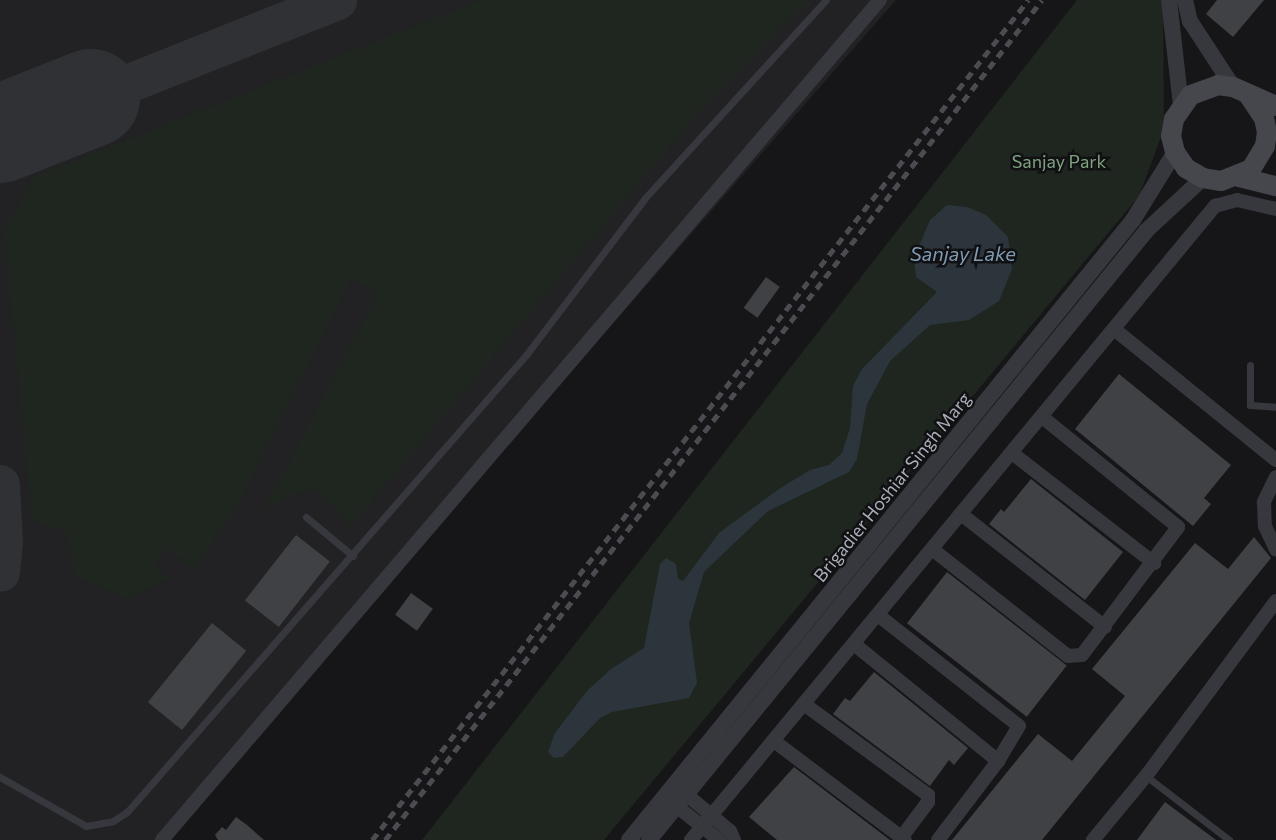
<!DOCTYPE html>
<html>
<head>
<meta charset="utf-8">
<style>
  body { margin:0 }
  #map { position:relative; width:1276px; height:840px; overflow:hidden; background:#161618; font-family:Commissioner,sans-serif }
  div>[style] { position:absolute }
  .built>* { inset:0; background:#222225 }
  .green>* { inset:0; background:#1e261f }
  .water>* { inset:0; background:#2c353c }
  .taxiway>* { height:39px; margin:-19.5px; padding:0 19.5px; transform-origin:19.5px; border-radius:19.5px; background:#303135 }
  .runway>* { height:98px; margin:-49px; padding:0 49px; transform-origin:49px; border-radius:49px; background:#303135 }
  .building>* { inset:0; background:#404145; transform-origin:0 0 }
  .service>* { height:7px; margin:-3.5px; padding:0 3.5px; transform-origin:3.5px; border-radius:3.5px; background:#37383d }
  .minor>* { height:14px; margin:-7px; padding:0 7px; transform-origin:7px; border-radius:7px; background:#37383d }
  .tertiary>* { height:16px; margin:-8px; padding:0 8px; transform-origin:8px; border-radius:8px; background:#37383d }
  .secondary>* { height:20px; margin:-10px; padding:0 10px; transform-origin:10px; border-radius:10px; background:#45474d }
  .rail>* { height:4.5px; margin-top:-2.25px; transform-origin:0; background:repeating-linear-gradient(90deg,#4a4c52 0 8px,transparent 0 14px) }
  span { translate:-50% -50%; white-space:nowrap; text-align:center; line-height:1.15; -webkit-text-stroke:5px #111113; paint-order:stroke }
  .park-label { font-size:18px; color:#7fa381 }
  .street-label { font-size:18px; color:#a8adb8 }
  .water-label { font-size:20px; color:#7f9bb3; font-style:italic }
</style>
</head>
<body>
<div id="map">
  <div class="built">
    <div style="clip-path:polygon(0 0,896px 0,161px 840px,0 840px)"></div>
  </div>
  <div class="green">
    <div style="clip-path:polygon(481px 0,809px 0,698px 113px,351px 526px,316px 488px,293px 494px,264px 510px,378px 293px,351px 278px,233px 513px,194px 568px,166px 548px,154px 566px,170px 578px,126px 598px,76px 577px,66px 532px,32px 521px,4px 230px,35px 176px)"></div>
    <div style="clip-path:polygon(1077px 0,1163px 0,1164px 129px,1139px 196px,604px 840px,422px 840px)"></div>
  </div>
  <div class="water">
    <div style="clip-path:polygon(947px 205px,967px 207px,986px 215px,1008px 237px,1012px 269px,999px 301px,969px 320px,930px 325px,890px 361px,867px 404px,857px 459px,849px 472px,768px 511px,704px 572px,689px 623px,697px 683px,689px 698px,612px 712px,600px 718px,563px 757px,554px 758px,548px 752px,555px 733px,587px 691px,611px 669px,644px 648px,660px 564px,666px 558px,676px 564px,678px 579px,683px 581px,719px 533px,779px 489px,810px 470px,829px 465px,842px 453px,850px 428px,853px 386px,862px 369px,937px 292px,916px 277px,914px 258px,930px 220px)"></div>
  </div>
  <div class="taxiway">
    <div style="left:91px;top:98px;width:265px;rotate:-21.7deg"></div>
    <div style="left:0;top:484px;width:59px;rotate:87.1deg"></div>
    <div style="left:3px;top:543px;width:29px;rotate:96deg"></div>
  </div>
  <div class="runway">
    <div style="left:0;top:134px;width:98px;rotate:-21.6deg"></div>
  </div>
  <div class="building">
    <div style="clip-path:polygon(1217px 0,1264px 0,1233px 37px,1206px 14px)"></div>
    <div style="left:766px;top:277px;width:17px;height:38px;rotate:36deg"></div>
    <div style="clip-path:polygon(1119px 374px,1231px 465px,1204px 498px,1211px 504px,1193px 526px,1075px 429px)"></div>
    <div style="clip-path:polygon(1031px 479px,1123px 552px,1085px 600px,989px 524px,1001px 509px,1004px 512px)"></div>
    <div style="left:296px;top:535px;width:43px;height:83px;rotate:38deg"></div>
    <div style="clip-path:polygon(1254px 537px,1271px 558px,1042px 840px,952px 840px,1038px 734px,1072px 761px,1125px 696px,1092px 669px,1195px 543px,1228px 569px)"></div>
    <div style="left:947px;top:572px;width:152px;height:65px;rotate:38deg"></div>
    <div style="left:411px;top:593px;width:27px;height:27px;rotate:36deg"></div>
    <div style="left:212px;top:623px;width:44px;height:102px;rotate:39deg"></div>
    <div style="clip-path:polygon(874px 672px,968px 748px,954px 765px,949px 760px,930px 786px,833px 714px,845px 698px,850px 701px)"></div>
    <div style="clip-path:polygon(794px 767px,890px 840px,777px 840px,749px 817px)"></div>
    <div style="clip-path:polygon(1165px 802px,1216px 840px,1137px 840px)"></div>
    <div style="clip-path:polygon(236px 817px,247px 825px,264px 840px,218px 840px,215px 835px,222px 827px,226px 830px)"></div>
  </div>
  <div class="service">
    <div style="left:1250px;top:365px;width:40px;rotate:90deg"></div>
    <div style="left:1250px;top:405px;width:26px;rotate:4deg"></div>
    <div style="left:306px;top:517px;width:61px;rotate:39.7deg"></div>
    <div style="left:1146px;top:776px;width:105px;rotate:37.6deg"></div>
    <div style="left:0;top:777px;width:99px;rotate:29.7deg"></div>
    <div style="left:86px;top:826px;width:27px;rotate:-10deg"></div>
    <div style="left:113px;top:821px;width:17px;rotate:-33deg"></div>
    <div style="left:127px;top:812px;width:607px;rotate:-48.88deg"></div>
    <div style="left:526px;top:355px;width:197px;rotate:-52.8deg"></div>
    <div style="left:645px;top:198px;width:268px;rotate:-47.6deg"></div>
  </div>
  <div class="minor">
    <div style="left:1114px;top:329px;width:208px;rotate:39deg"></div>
    <div style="left:1012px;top:453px;width:180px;rotate:37.8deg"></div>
    <div style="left:1276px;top:477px;width:28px;rotate:116deg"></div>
    <div style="left:1264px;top:502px;width:24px;rotate:88deg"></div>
    <div style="left:1265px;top:526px;width:26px;rotate:65deg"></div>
    <div style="left:961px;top:514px;width:183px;rotate:38.1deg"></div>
    <div style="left:932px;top:549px;width:173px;rotate:38.2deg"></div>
    <div style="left:1068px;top:656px;width:14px;rotate:-4deg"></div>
    <div style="left:1082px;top:655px;width:160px;rotate:-53.1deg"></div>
    <div style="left:1178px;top:527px;width:175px;rotate:-141deg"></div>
    <div style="left:878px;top:615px;width:179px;rotate:38.2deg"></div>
    <div style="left:1019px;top:726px;width:41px;rotate:121deg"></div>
    <div style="left:998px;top:761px;width:99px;rotate:127.2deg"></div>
    <div style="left:854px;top:644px;width:186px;rotate:39.1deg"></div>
    <div style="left:804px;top:704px;width:154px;rotate:36.3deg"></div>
    <div style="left:928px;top:795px;width:7px;rotate:90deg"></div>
    <div style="left:928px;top:802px;width:45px;rotate:126.9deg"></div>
    <div style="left:774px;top:741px;width:164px;rotate:37.1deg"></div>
    <div style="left:680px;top:789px;width:65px;rotate:40deg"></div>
    <div style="left:730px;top:831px;width:10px;rotate:66deg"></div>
    <div style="left:669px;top:800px;width:64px;rotate:38.7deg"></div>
    <div style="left:162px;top:840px;width:1105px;rotate:-49.48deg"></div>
    <div style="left:691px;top:840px;width:823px;rotate:-50.43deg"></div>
    <div style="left:1215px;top:206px;width:23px;rotate:-15deg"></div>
    <div style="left:1237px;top:200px;width:40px;rotate:13deg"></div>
    <div style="left:1093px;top:840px;width:83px;rotate:-50.4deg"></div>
    <div style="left:1146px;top:776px;width:218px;rotate:-53.4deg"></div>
  </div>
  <div class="tertiary">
    <div style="left:1169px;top:0;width:106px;rotate:83.5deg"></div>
    <div style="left:1185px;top:0;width:22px;rotate:77deg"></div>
    <div style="left:1190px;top:21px;width:79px;rotate:56.9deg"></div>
    <div style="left:629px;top:840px;width:799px;rotate:-50.89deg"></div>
    <div style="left:1133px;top:220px;width:80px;rotate:-58.3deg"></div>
    <div style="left:649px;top:840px;width:787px;rotate:-50.77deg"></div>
    <div style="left:1147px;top:230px;width:76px;rotate:-42.9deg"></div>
  </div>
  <div class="secondary">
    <div style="left:1249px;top:96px;width:27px;rotate:56deg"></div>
    <div style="left:1264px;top:118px;width:14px;rotate:78deg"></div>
    <div style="left:1267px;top:132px;width:14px;rotate:98deg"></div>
    <div style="left:1265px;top:146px;width:27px;rotate:121deg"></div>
    <div style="left:1251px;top:169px;width:32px;rotate:158deg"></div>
    <div style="left:1221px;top:181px;width:18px;rotate:-171deg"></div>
    <div style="left:1203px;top:178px;width:20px;rotate:-150deg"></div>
    <div style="left:1186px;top:168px;width:19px;rotate:-125deg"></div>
    <div style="left:1175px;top:152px;width:16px;rotate:-104deg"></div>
    <div style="left:1171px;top:136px;width:17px;rotate:-80deg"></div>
    <div style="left:1174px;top:119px;width:29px;rotate:-55deg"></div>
    <div style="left:1191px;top:95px;width:29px;rotate:-20deg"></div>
    <div style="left:1218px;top:85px;width:15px;rotate:8deg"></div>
    <div style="left:1233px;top:87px;width:47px;rotate:23.8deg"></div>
    <div style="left:1239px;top:177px;width:38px;rotate:14deg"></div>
  </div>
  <div class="rail">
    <div style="left:372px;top:840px;width:1066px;rotate:-52.01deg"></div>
    <div style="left:385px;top:840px;width:1066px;rotate:-51.97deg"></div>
  </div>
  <div class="park-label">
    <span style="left:1059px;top:161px">Sanjay Park</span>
  </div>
  <div class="street-label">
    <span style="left:892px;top:487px;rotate:-51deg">Brigadier Hoshiar Singh Marg</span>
  </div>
  <div class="water-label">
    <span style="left:963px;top:253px">Sanjay Lake</span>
  </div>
</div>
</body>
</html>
